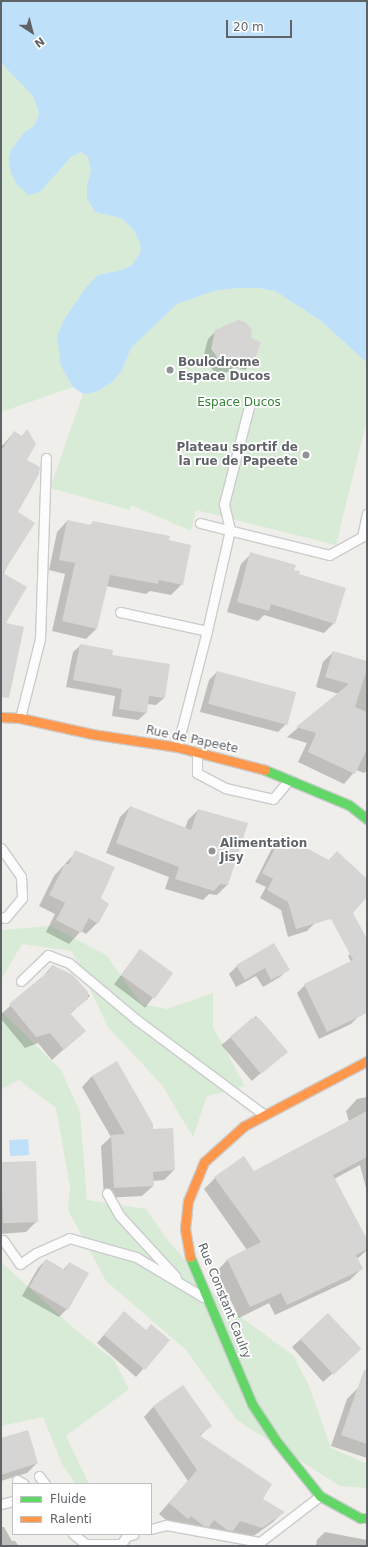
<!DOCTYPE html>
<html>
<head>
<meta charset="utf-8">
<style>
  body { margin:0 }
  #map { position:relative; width:368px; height:1547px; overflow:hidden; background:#efeeea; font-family:"DejaVu Sans",sans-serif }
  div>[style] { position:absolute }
  .green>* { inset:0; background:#d8ebd6 }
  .water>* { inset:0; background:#bfe0f9; transform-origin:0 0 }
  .shadow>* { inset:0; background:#0003; transform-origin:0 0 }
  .building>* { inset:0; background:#d6d5d3; transform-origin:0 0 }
  .roads { filter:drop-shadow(1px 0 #cbcccc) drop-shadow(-1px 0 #cbcccc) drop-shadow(0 1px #cbcccc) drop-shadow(0 -1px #cbcccc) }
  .lane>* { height:9px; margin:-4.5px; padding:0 4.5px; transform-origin:4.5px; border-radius:4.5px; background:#fdfcfc }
  .fast>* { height:9px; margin:-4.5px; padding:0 4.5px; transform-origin:4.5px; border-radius:4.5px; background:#63d668 }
  .slow>* { height:9px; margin:-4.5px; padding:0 4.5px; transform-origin:4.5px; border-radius:4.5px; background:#ff974d }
  .dots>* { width:11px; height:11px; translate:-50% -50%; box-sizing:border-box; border:2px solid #fff; border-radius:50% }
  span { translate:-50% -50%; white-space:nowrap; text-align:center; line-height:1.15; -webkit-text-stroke:3.5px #fff; paint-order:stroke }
  .poi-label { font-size:12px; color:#5f6368; font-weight:700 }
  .left { translate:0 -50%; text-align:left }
  .right { translate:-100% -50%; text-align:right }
  .park-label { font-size:12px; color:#348238 }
  .street-label { font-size:12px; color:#5f6368 }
  .frame { position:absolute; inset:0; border:2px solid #5f6368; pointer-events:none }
  .legend { position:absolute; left:12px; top:1483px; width:140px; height:52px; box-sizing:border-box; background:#fff; border:1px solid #bfc1c3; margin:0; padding:5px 7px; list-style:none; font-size:12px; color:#5f6368 }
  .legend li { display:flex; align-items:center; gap:8px; height:20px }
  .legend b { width:20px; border:1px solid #bfc1c3 }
  .north { position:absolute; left:12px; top:12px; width:40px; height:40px; -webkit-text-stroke:3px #fff; paint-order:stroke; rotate:144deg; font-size:11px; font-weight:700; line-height:16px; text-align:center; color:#5f6368 }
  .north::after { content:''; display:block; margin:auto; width:14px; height:18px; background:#5f6368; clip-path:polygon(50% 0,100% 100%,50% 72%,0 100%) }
  .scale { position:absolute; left:226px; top:20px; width:66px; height:18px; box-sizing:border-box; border:2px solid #5f6368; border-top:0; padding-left:5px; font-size:12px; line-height:14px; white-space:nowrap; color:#5f6368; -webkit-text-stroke:3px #fff; paint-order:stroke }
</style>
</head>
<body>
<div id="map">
  <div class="green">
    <div style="clip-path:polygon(1px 63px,33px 96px,39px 113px,35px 125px,24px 133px,40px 192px,71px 157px,81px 152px,88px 157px,91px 170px,87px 186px,95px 212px,121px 218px,133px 229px,139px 241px,141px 251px,132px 265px,121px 270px,98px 275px,87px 286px,65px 318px,61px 366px,73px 387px,1px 412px)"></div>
    <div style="clip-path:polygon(240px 288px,259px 288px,275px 291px,321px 321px,367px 363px,367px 419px,336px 545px,196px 510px,191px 531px,131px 505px,130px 510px,50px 488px,83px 394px,96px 392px,121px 372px,130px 348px,177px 304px,217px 290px)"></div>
    <div style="clip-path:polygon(51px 926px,106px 955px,141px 1004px,167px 1009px,213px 993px,213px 1027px,245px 1086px,207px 1096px,193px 1137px,162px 1085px,108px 1027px,72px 951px,22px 944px,1px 980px,1px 930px)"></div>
    <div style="clip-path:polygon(1px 1011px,61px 1070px,80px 1112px,87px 1200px,146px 1209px,166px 1238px,223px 1304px,294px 1356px,309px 1386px,331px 1448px,367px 1464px,367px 1488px,340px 1486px,237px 1420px,185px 1349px,106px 1281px,68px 1210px,70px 1187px,56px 1108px,19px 1080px,1px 1089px)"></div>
    <div style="clip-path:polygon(1px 1262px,77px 1331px,114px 1360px,129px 1389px,66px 1436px,89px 1484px,76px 1484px,63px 1466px,43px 1417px,1px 1426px)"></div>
  </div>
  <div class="water">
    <div style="clip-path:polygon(1px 1px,367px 1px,367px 363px,321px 321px,275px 291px,259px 288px,240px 288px,217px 290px,177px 304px,131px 348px,121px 372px,112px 382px,96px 392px,83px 394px,73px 387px,61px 366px,57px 336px,65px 318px,87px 286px,98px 275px,121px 270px,132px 265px,141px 251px,139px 241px,133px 229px,121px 218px,95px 212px,87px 198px,87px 186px,91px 170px,88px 157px,81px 152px,71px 157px,40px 192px,29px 195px,17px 185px,11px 173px,9px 158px,11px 150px,24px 133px,35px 125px,39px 113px,33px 96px,1px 63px)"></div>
    <div style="left:28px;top:1139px;width:16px;height:19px;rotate:86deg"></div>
  </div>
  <div class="shadow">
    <div style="clip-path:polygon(216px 331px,260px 343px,253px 362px,245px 370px,234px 367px,228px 372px,220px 374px,213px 370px,203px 358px,208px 339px)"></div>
    <div style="clip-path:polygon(27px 431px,26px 460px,16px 512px,11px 558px,3px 575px,5px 624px,1px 695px,1px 444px,3px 445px,14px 432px,21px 437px)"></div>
    <div style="clip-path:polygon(67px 521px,90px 526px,93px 522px,182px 584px,171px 595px,150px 591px,146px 594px,106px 586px,97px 628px,86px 639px,52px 631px,65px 574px,49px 570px,57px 532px)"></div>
    <div style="clip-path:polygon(251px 554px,293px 571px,334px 623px,324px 633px,264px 615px,258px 621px,227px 612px,241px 564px)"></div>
    <div style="clip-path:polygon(81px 645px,111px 656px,169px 665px,164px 698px,156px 705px,147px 704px,146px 713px,138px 720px,112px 716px,115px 696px,66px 687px,73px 652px)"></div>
    <div style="clip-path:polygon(333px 652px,367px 662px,367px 771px,364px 773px,356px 770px,344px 784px,298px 762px,307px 743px,287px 737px,339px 694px,316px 687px,323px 662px)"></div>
    <div style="clip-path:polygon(217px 672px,286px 724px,278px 732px,200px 712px,209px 680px)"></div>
    <div style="clip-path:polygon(130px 807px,185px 828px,188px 820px,198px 810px,227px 885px,217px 895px,209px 894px,203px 900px,165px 889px,169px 877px,106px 853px,120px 817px)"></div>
    <div style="clip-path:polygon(282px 836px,328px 861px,337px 852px,367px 880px,367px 896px,324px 905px,315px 923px,307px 931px,288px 937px,281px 910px,260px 898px,266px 887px,255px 882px,274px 844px)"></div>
    <div style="clip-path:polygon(76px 852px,100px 898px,97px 923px,86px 934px,81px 931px,69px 944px,46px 932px,55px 914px,39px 906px,54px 876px)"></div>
    <div style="clip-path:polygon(367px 940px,367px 991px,348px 956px,359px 945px)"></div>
    <div style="left:140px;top:950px;width:39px;height:43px;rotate:37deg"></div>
    <div style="clip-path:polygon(52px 966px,73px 976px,90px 996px,70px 1014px,84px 1031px,52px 1060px,38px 1043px,25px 1048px,1px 1019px,1px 1014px,40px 980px)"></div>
    <div style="clip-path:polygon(237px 966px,288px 969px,280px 977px,263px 987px,256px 976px,236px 987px,229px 974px)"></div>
    <div style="clip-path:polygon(305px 985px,359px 1016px,351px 1024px,319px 1039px,297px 993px)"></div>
    <div style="left:256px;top:1016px;width:47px;height:45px;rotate:50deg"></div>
    <div style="clip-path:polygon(92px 1076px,152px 1130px,174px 1170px,164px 1180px,152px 1181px,153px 1186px,142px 1196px,104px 1198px,101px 1146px,111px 1137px,82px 1087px)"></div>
    <div style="clip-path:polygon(367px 1097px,367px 1192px,360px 1165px,334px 1179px,367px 1241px,367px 1250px,357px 1259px,362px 1268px,350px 1280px,275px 1315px,269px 1303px,239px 1318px,217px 1271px,228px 1259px,247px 1250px,204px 1189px,215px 1178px,243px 1157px,254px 1172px,349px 1122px,346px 1111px,357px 1099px)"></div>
    <div style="clip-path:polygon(1px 1164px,37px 1221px,26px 1232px,1px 1234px)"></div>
    <div style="clip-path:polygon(46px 1260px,63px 1270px,69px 1263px,67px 1309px,59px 1317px,22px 1296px,38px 1268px)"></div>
    <div style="clip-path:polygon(328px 1314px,351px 1357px,323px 1382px,292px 1347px)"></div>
    <div style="clip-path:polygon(116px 1321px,169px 1340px,136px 1377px,97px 1343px)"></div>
    <div style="clip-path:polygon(358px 1388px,367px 1391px,367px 1458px,331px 1446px,347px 1399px)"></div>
    <div style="clip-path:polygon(154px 1406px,210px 1426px,199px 1437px,262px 1499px,283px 1512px,273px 1522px,251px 1538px,231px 1532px,221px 1541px,216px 1540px,204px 1530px,198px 1537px,193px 1536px,180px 1526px,177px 1529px,159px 1514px,188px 1481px,144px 1417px)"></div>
    <div style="clip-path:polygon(1px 1439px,37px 1463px,27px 1473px,1px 1481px)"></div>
    <div style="clip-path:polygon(1px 1527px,4px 1527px,12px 1541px,15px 1541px,19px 1546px,1px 1546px)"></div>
    <div style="clip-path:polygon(325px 1532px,367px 1540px,367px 1546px,316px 1546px,317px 1540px)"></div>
  </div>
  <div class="building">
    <div style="clip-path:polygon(238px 320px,245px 322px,252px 329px,251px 338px,261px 342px,254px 362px,242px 359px,238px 364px,229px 366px,221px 362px,211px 349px,215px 330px)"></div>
    <div style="clip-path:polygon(27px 429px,36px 444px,27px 460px,40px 467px,39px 474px,18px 512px,35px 523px,3px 573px,27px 587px,6px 623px,24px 627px,9px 698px,1px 697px,1px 451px,14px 431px,22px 436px)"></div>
    <div style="clip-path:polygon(67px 520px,92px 525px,93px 521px,170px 536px,169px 540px,191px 545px,183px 585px,159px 580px,158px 584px,110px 575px,97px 629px,62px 621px,75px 563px,59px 560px)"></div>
    <div style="clip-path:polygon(250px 552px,296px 565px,294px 570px,300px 571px,299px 574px,346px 588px,335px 624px,271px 604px,269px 611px,237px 602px)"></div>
    <div style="clip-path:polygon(80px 644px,113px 650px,112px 655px,170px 664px,165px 698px,149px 696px,147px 713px,119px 709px,122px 689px,73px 680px)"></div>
    <div style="clip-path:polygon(333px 651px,367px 661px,367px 669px,355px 707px,367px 712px,367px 749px,355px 774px,308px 752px,316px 733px,296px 727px,349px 684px,325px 677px)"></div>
    <div style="left:217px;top:671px;width:82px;height:34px;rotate:15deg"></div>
    <div style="clip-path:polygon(130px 806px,191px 830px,198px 809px,248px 823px,228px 885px,220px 884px,214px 891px,175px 879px,179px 867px,116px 843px)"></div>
    <div style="clip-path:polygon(282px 835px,329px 860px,337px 851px,367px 879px,367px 897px,353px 913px,367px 939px,367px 1013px,327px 1032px,304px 984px,353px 960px,331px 919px,296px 929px,288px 902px,267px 890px,273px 879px,262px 873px)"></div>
    <div style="clip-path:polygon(75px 850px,115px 867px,101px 898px,109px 904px,98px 924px,89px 918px,81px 933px,56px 920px,65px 903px,49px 895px,65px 864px,69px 864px)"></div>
    <div style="clip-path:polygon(274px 943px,290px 970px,271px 980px,265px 968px,245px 980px,236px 965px)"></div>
    <div style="left:140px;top:949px;width:41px;height:32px;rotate:36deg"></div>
    <div style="clip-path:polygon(52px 965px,73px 975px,88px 992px,88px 999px,70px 1013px,86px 1031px,64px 1050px,50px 1033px,36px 1037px,9px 1004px,49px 971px)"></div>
    <div style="clip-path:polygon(252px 1018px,259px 1018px,288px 1052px,261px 1074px,230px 1037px)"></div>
    <div style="clip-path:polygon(117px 1061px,153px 1124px,153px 1129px,173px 1128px,175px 1170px,153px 1172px,154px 1186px,114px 1188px,111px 1135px,125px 1134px,92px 1076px)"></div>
    <div style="clip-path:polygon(367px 1111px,367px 1157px,333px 1175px,367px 1239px,367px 1249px,356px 1255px,363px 1269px,287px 1305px,281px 1293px,250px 1307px,227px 1259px,261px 1242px,214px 1177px,244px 1156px,254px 1171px)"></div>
    <div style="left:36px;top:1161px;width:61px;height:35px;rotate:88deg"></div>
    <div style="clip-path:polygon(46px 1259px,65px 1270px,69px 1262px,89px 1273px,68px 1310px,29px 1287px)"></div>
    <div style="clip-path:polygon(124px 1311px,146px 1330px,151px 1324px,170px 1340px,145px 1370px,104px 1335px)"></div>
    <div style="left:328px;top:1313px;width:49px;height:38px;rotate:47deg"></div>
    <div style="clip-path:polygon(364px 1370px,367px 1370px,367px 1444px,341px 1435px)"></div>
    <div style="clip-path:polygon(183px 1385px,212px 1426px,199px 1435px,272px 1484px,263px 1499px,285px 1512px,262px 1528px,240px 1521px,233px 1531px,227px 1530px,214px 1520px,209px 1527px,204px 1526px,191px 1516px,188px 1519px,169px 1503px,197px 1470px,153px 1406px)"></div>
    <div style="clip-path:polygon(28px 1430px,38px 1463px,1px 1475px,1px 1438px)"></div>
  </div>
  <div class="roads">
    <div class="lane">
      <div style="left:200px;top:523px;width:133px;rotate:13.9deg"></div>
      <div style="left:329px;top:555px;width:38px;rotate:-29deg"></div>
      <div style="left:362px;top:537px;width:24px;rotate:-78deg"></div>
      <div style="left:120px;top:612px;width:89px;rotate:12.3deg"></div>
      <div style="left:20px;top:718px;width:81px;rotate:-75.8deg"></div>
      <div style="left:40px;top:639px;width:181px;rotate:-88.1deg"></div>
      <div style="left:177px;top:747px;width:120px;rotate:-75.5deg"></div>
      <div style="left:207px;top:631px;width:104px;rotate:-77.2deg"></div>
      <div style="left:230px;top:530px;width:27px;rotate:-103deg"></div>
      <div style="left:224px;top:504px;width:104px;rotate:-75.6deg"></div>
      <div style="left:197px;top:752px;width:21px;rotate:90deg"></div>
      <div style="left:197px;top:773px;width:32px;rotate:28deg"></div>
      <div style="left:225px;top:788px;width:49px;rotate:12.9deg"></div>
      <div style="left:273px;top:799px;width:25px;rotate:-50deg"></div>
      <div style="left:1px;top:848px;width:35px;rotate:55deg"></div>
      <div style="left:21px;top:877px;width:21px;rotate:87deg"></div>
      <div style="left:22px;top:898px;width:26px;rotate:130deg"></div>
      <div style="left:5px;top:918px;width:4px;rotate:-166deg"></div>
      <div style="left:21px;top:981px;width:37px;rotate:-44deg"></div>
      <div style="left:48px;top:955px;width:22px;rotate:21deg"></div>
      <div style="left:69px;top:963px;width:89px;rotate:40deg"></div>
      <div style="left:137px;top:1020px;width:157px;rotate:36.7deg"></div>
      <div style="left:107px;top:1193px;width:25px;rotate:61deg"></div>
      <div style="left:119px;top:1215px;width:84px;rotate:47.4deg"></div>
      <div style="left:3px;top:1240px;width:29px;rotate:55deg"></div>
      <div style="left:20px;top:1264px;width:19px;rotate:-35deg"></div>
      <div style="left:36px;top:1253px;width:36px;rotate:-24deg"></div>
      <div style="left:69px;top:1238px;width:70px;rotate:15.8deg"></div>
      <div style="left:136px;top:1257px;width:78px;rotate:30.8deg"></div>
      <div style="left:39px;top:1476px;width:10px;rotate:53deg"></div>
      <div style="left:17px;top:1480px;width:8px;rotate:30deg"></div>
      <div style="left:1px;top:1504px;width:12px;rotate:-14deg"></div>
      <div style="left:151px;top:1529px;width:16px;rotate:-15deg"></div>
      <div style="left:166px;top:1525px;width:96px;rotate:10.3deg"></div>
      <div style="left:260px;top:1542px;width:76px;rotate:-37.5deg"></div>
      <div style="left:73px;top:1534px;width:16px;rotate:38deg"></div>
      <div style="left:86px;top:1544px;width:35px"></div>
      <div style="left:121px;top:1544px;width:10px;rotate:-53deg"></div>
      <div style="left:127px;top:1536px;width:7px;rotate:-16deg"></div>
    </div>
    <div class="fast">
      <div style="left:265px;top:770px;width:91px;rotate:22.6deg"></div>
      <div style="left:349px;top:805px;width:23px;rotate:38deg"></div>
      <div style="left:190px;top:1257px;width:160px;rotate:67.1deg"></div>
      <div style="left:252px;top:1404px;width:45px;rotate:56.7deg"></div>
      <div style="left:277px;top:1442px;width:69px;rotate:51.5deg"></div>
      <div style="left:320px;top:1496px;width:46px;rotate:28.8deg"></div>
      <div style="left:360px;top:1518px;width:7px"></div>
    </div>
    <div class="slow">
      <div style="left:1px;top:717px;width:19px;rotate:3deg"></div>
      <div style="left:20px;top:718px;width:74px;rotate:12.5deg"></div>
      <div style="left:92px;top:734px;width:86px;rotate:8.7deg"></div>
      <div style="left:177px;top:747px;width:91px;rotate:14.6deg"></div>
      <div style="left:190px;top:1257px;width:28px;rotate:-100deg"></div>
      <div style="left:185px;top:1229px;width:28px;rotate:-84deg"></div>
      <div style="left:188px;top:1201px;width:42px;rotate:-67.7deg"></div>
      <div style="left:204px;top:1162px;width:54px;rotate:-42deg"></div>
      <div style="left:244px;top:1126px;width:139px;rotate:-27.9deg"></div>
    </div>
  </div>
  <div class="dots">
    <div style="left:170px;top:370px;background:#919496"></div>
    <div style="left:306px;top:455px;background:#919496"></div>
    <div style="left:212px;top:851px;background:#919496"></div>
  </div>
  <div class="poi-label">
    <span class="left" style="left:178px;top:370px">Boulodrome<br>Espace Ducos</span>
    <span class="right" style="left:298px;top:455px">Plateau sportif de<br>la rue de Papeete</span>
    <span class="left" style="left:220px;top:851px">Alimentation<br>Jisy</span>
  </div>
  <div class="park-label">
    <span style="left:239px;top:403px">Espace Ducos</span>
  </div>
  <div class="street-label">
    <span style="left:192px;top:740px;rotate:12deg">Rue de Papeete</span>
    <span style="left:224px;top:1301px;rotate:68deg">Rue Constant Caulry</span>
  </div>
  <div class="frame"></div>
  <ul class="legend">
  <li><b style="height:5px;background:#63d668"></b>Fluide</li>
  <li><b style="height:5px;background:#ff974d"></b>Ralenti</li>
  </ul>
  <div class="north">N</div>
  <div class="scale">20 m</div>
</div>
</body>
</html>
